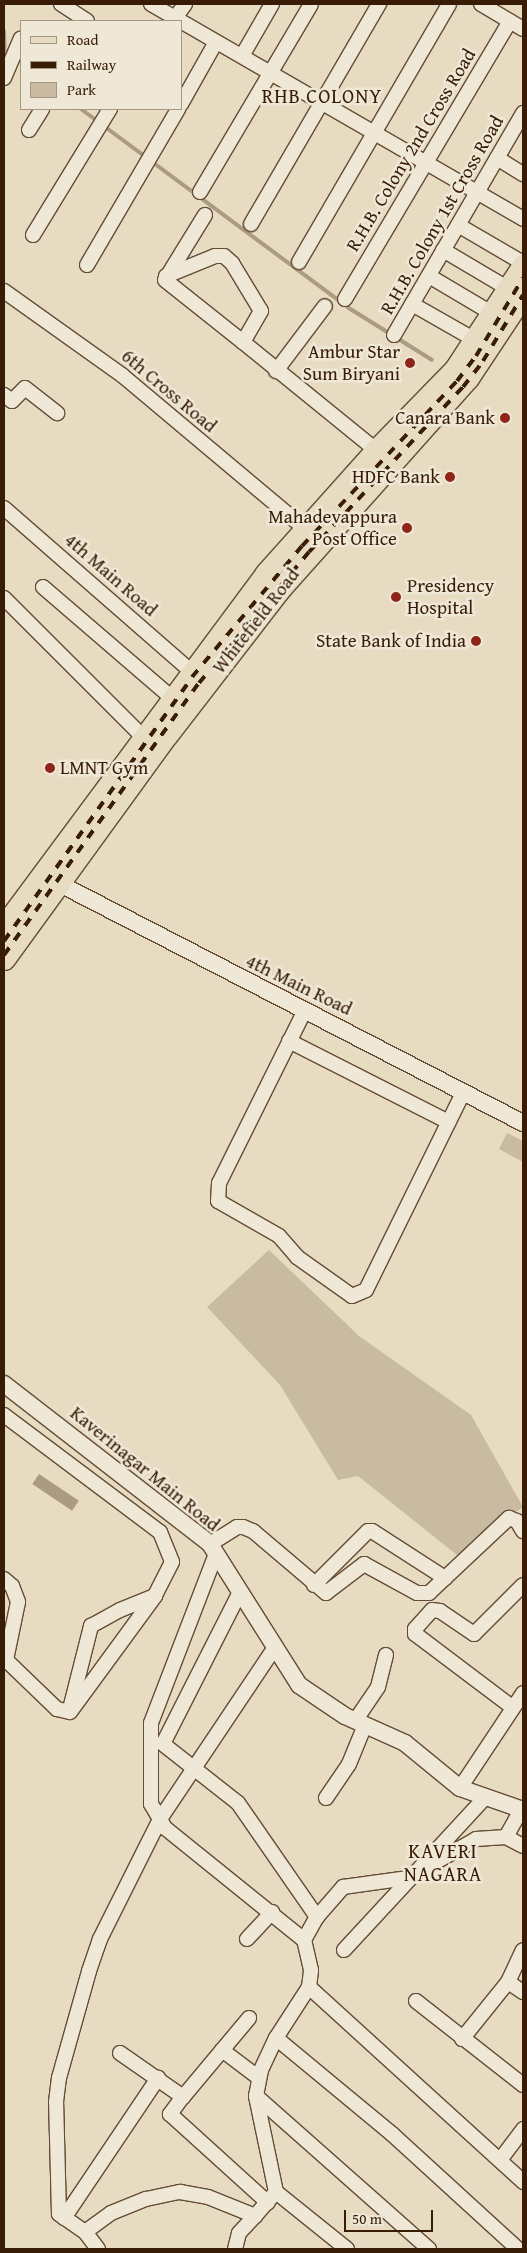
<!DOCTYPE html>
<html>
<head>
<meta charset="utf-8">
<style>
  body { margin:0 }
  #map { position:relative; width:527px; height:2253px; overflow:hidden; background:#e7dbc1; font-family:"Gentium Book Plus",serif }
  div>[style] { position:absolute }
  .green>* { inset:0; background:#c9bba1 }
  .water>* { inset:0; background:#ac9a81; transform-origin:0 0 }
  .stream>* { height:4px; margin:-2px; padding:0 2px; transform-origin:2px; border-radius:2px; background:#ac9a81 }
  .roads { filter:drop-shadow(1px 0 #644c34) drop-shadow(-1px 0 #644c34) drop-shadow(0 1px #644c34) drop-shadow(0 -1px #644c34) }
  .minor>* { height:14px; margin:-7px; padding:0 7px; transform-origin:7px; border-radius:7px; background:#efe8d7 }
  .tertiary>* { height:16px; margin:-8px; padding:0 8px; transform-origin:8px; border-radius:8px; background:#efe8d7 }
  .primary>* { height:21px; margin:-10.5px; padding:0 10.5px; transform-origin:10.5px; border-radius:10.5px; background:#e7dbc1 }
  .rail>* { height:4px; margin-top:-2px; transform-origin:0; background:repeating-linear-gradient(90deg,#391c05 0 9px,transparent 0 18px) }
  .dots>* { width:14px; height:14px; translate:-50% -50%; box-sizing:border-box; border:2px solid #efe8d7; border-radius:50% }
  span { translate:-50% -50%; white-space:nowrap; text-align:center; line-height:1.15; -webkit-text-stroke:5px #efe8d7; paint-order:stroke }
  .street-label { font-size:19px; color:#391c05 }
  .poi-label { font-size:19px; color:#391c05 }
  .right { translate:-100% -50%; text-align:right }
  .left { translate:0 -50%; text-align:left }
  .neighbourhood-label { font-size:20px; color:#391c05; letter-spacing:1px }
  .frame { position:absolute; inset:0; border:5px solid #391c05; pointer-events:none }
  .legend { position:absolute; left:20px; top:20px; width:162px; height:90px; box-sizing:border-box; background:#efe8d7; border:1px solid #a69683; margin:0; padding:6px 9px; list-style:none; font-size:15px; color:#391c05 }
  .legend li { display:flex; align-items:center; gap:10px; height:25px }
  .legend b { width:25px; border:1px solid #a69683 }
  .scale { position:absolute; left:344px; top:2210px; width:89px; height:22px; box-sizing:border-box; border:2px solid #391c05; border-top:0; padding-left:6px; font-size:15px; line-height:18px; white-space:nowrap; color:#391c05; -webkit-text-stroke:4px #efe8d7; paint-order:stroke }
</style>
</head>
<body>
<div id="map">
  <div class="green">
    <div style="clip-path:polygon(507px 1133px,523px 1141px,523px 1162px,499px 1149px)"></div>
    <div style="clip-path:polygon(269px 1250px,359px 1336px,471px 1415px,523px 1507px,457px 1555px,358px 1476px,338px 1480px,280px 1385px,207px 1307px)"></div>
  </div>
  <div class="water">
    <div style="left:39px;top:1474px;width:48px;height:12px;rotate:34deg"></div>
  </div>
  <div class="stream">
    <div style="left:4px;top:31px;width:27px;rotate:88deg"></div>
    <div style="left:81px;top:109px;width:337px;rotate:36.6deg"></div>
    <div style="left:352px;top:310px;width:94px;rotate:32deg"></div>
  </div>
  <div class="roads">
    <div class="minor">
      <div style="left:61px;top:4px;width:31px;rotate:33deg"></div>
      <div style="left:151px;top:4px;width:430px;rotate:30deg"></div>
      <div style="left:481px;top:4px;width:49px;rotate:30.8deg"></div>
      <div style="left:175px;top:18px;width:17px;rotate:-54deg"></div>
      <div style="left:242px;top:56px;width:60px;rotate:-60deg"></div>
      <div style="left:4px;top:78px;width:43px;rotate:-67deg"></div>
      <div style="left:181px;top:104px;width:71px;rotate:-60.6deg"></div>
      <div style="left:29px;top:130px;width:25px;rotate:-58deg"></div>
      <div style="left:497px;top:158px;width:31px;rotate:32deg"></div>
      <div style="left:200px;top:192px;width:218px;rotate:-59.4deg"></div>
      <div style="left:205px;top:215px;width:76px;rotate:121.6deg"></div>
      <div style="left:165px;top:280px;width:100px;rotate:38.5deg"></div>
      <div style="left:251px;top:224px;width:255px;rotate:-59.8deg"></div>
      <div style="left:458px;top:225px;width:75px;rotate:30.3deg"></div>
      <div style="left:33px;top:235px;width:148px;rotate:-58.6deg"></div>
      <div style="left:443px;top:250px;width:77px;rotate:30.6deg"></div>
      <div style="left:299px;top:262px;width:298px;rotate:-59.8deg"></div>
      <div style="left:87px;top:265px;width:181px;rotate:-59.7deg"></div>
      <div style="left:166px;top:276px;width:53px;rotate:-22.2deg"></div>
      <div style="left:215px;top:256px;width:9px"></div>
      <div style="left:224px;top:256px;width:11px;rotate:41deg"></div>
      <div style="left:232px;top:263px;width:56px;rotate:58.9deg"></div>
      <div style="left:261px;top:311px;width:36px;rotate:120deg"></div>
      <div style="left:243px;top:342px;width:171px;rotate:39.1deg"></div>
      <div style="left:429px;top:276px;width:74px;rotate:30.7deg"></div>
      <div style="left:4px;top:291px;width:146px;rotate:35.5deg"></div>
      <div style="left:123px;top:376px;width:236px;rotate:40deg"></div>
      <div style="left:345px;top:299px;width:323px;rotate:-59.3deg"></div>
      <div style="left:412px;top:304px;width:73px;rotate:29.7deg"></div>
      <div style="left:394px;top:335px;width:257px;rotate:-59.8deg"></div>
      <div style="left:276px;top:371px;width:81px;rotate:-53deg"></div>
      <div style="left:4px;top:395px;width:10px;rotate:37deg"></div>
      <div style="left:12px;top:401px;width:18px;rotate:-45deg"></div>
      <div style="left:25px;top:388px;width:41px;rotate:38deg"></div>
      <div style="left:4px;top:508px;width:249px;rotate:41.1deg"></div>
      <div style="left:43px;top:587px;width:170px;rotate:40.7deg"></div>
      <div style="left:4px;top:598px;width:197px;rotate:45deg"></div>
      <div style="left:305px;top:1010px;width:193px;rotate:116.4deg"></div>
      <div style="left:219px;top:1183px;width:18px;rotate:93deg"></div>
      <div style="left:218px;top:1201px;width:70px;rotate:29.8deg"></div>
      <div style="left:279px;top:1236px;width:28px;rotate:49deg"></div>
      <div style="left:297px;top:1257px;width:67px;rotate:35.3deg"></div>
      <div style="left:352px;top:1296px;width:15px;rotate:-23deg"></div>
      <div style="left:366px;top:1290px;width:220px;rotate:-63.8deg"></div>
      <div style="left:289px;top:1041px;width:179px;rotate:26.9deg"></div>
      <div style="left:4px;top:1415px;width:195px;rotate:36.9deg"></div>
      <div style="left:160px;top:1532px;width:32px;rotate:68deg"></div>
      <div style="left:172px;top:1562px;width:38px;rotate:117deg"></div>
      <div style="left:155px;top:1596px;width:144px;rotate:126.2deg"></div>
      <div style="left:210px;top:1544px;width:32px;rotate:-32deg"></div>
      <div style="left:237px;top:1527px;width:6px"></div>
      <div style="left:243px;top:1527px;width:11px;rotate:22deg"></div>
      <div style="left:253px;top:1531px;width:96px;rotate:40.3deg"></div>
      <div style="left:326px;top:1593px;width:48px;rotate:-37.3deg"></div>
      <div style="left:364px;top:1564px;width:60px;rotate:28.7deg"></div>
      <div style="left:417px;top:1593px;width:12px"></div>
      <div style="left:429px;top:1593px;width:110px;rotate:-43.2deg"></div>
      <div style="left:509px;top:1518px;width:9px;rotate:21deg"></div>
      <div style="left:517px;top:1521px;width:12px;rotate:59deg"></div>
      <div style="left:4px;top:1579px;width:11px;rotate:41deg"></div>
      <div style="left:12px;top:1586px;width:17px;rotate:69deg"></div>
      <div style="left:18px;top:1602px;width:59px;rotate:101.7deg"></div>
      <div style="left:6px;top:1660px;width:71px;rotate:43.9deg"></div>
      <div style="left:57px;top:1709px;width:13px;rotate:13deg"></div>
      <div style="left:314px;top:1585px;width:76px;rotate:-45deg"></div>
      <div style="left:368px;top:1531px;width:4px"></div>
      <div style="left:372px;top:1531px;width:87px;rotate:32.8deg"></div>
      <div style="left:240px;top:1592px;width:170px;rotate:116.9deg"></div>
      <div style="left:163px;top:1744px;width:95px;rotate:38.2deg"></div>
      <div style="left:238px;top:1803px;width:139px;rotate:55.3deg"></div>
      <div style="left:512px;top:1707px;width:121px;rotate:-143deg"></div>
      <div style="left:415px;top:1634px;width:5px;rotate:-90deg"></div>
      <div style="left:415px;top:1629px;width:25px;rotate:-48deg"></div>
      <div style="left:432px;top:1610px;width:8px;rotate:7deg"></div>
      <div style="left:440px;top:1611px;width:41px;rotate:34.1deg"></div>
      <div style="left:474px;top:1634px;width:69px;rotate:-45deg"></div>
      <div style="left:70px;top:1709px;width:86px;rotate:-75.8deg"></div>
      <div style="left:91px;top:1626px;width:33px;rotate:-29deg"></div>
      <div style="left:120px;top:1610px;width:38px;rotate:-22deg"></div>
      <div style="left:355px;top:1721px;width:41px;rotate:-55.9deg"></div>
      <div style="left:378px;top:1687px;width:33px;rotate:-76deg"></div>
      <div style="left:460px;top:1788px;width:114px;rotate:-56.4deg"></div>
      <div style="left:326px;top:1798px;width:41px;rotate:-55.9deg"></div>
      <div style="left:349px;top:1764px;width:42px;rotate:-67.7deg"></div>
      <div style="left:506px;top:1837px;width:23px;rotate:-61deg"></div>
      <div style="left:247px;top:1939px;width:37px;rotate:-47deg"></div>
      <div style="left:304px;top:1940px;width:26px;rotate:-61deg"></div>
      <div style="left:317px;top:1917px;width:40px;rotate:-49deg"></div>
      <div style="left:343px;top:1887px;width:66px;rotate:-7.9deg"></div>
      <div style="left:408px;top:1878px;width:78px;rotate:-29.8deg"></div>
      <div style="left:476px;top:1839px;width:30px;rotate:-4deg"></div>
      <div style="left:506px;top:1837px;width:19px;rotate:28deg"></div>
      <div style="left:344px;top:1950px;width:207px;rotate:-47.2deg"></div>
      <div style="left:508px;top:1982px;width:18px;rotate:34deg"></div>
      <div style="left:309px;top:1987px;width:290px;rotate:42.3deg"></div>
      <div style="left:416px;top:2001px;width:136px;rotate:38.1deg"></div>
      <div style="left:276px;top:2038px;width:151px;rotate:39.6deg"></div>
      <div style="left:392px;top:2134px;width:171px;rotate:42.4deg"></div>
      <div style="left:462px;top:2039px;width:73px;rotate:-51.1deg"></div>
      <div style="left:508px;top:1982px;width:35px;rotate:-65deg"></div>
      <div style="left:222px;top:2050px;width:46px;rotate:37.1deg"></div>
      <div style="left:120px;top:2053px;width:77px;rotate:34.9deg"></div>
      <div style="left:183px;top:2097px;width:103px;rotate:-50.1deg"></div>
      <div style="left:184px;top:2095px;width:24px;rotate:126deg"></div>
      <div style="left:170px;top:2114px;width:132px;rotate:42.2deg"></div>
      <div style="left:256px;top:2096px;width:231px;rotate:41.5deg"></div>
      <div style="left:500px;top:2160px;width:39px;rotate:-53deg"></div>
      <div style="left:276px;top:2192px;width:91px;rotate:38.8deg"></div>
      <div style="left:64px;top:2218px;width:169px;rotate:-56.1deg"></div>
      <div style="left:85px;top:2232px;width:32px;rotate:-36deg"></div>
      <div style="left:111px;top:2213px;width:38px;rotate:-22deg"></div>
      <div style="left:146px;top:2199px;width:35px;rotate:-12deg"></div>
      <div style="left:180px;top:2192px;width:28px;rotate:10deg"></div>
      <div style="left:208px;top:2197px;width:51px;rotate:22deg"></div>
      <div style="left:255px;top:2216px;width:32px;rotate:-49deg"></div>
      <div style="left:276px;top:2192px;width:98px;rotate:-101.8deg"></div>
      <div style="left:256px;top:2096px;width:26px;rotate:-79deg"></div>
      <div style="left:261px;top:2070px;width:35px;rotate:-65deg"></div>
      <div style="left:276px;top:2038px;width:61px;rotate:-57.1deg"></div>
      <div style="left:309px;top:1987px;width:17px;rotate:-83deg"></div>
      <div style="left:311px;top:1970px;width:31px;rotate:-103deg"></div>
      <div style="left:304px;top:1940px;width:179px;rotate:-141.1deg"></div>
      <div style="left:165px;top:1828px;width:28px;rotate:-120deg"></div>
      <div style="left:151px;top:1804px;width:81px;rotate:-90deg"></div>
      <div style="left:151px;top:1723px;width:179px;rotate:-69deg"></div>
      <div style="left:98px;top:2249px;width:21px;rotate:-127deg"></div>
      <div style="left:85px;top:2232px;width:32px;rotate:-145deg"></div>
      <div style="left:59px;top:2214px;width:112px;rotate:-91.5deg"></div>
      <div style="left:56px;top:2102px;width:24px;rotate:-83deg"></div>
      <div style="left:59px;top:2078px;width:111px;rotate:-74.3deg"></div>
      <div style="left:89px;top:1971px;width:34px;rotate:-71deg"></div>
      <div style="left:100px;top:1939px;width:134px;rotate:-63.4deg"></div>
      <div style="left:160px;top:1819px;width:207px;rotate:-56.2deg"></div>
      <div style="left:235px;top:2249px;width:16px;rotate:-76deg"></div>
      <div style="left:239px;top:2233px;width:23px;rotate:-47deg"></div>
    </div>
    <div class="tertiary">
      <div style="left:58px;top:883px;width:523px;rotate:27.3deg"></div>
      <div style="left:4px;top:1384px;width:261px;rotate:37.8deg"></div>
      <div style="left:210px;top:1544px;width:167px;rotate:57.7deg"></div>
      <div style="left:299px;top:1685px;width:55px;rotate:34deg"></div>
      <div style="left:345px;top:1716px;width:66px;rotate:24.2deg"></div>
      <div style="left:405px;top:1743px;width:71px;rotate:39.3deg"></div>
      <div style="left:460px;top:1788px;width:67px;rotate:19.2deg"></div>
    </div>
    <div class="primary">
      <div style="left:4px;top:926px;width:440px;rotate:-53.4deg"></div>
      <div style="left:266px;top:573px;width:165px;rotate:-48.2deg"></div>
      <div style="left:376px;top:450px;width:113px;rotate:-45.7deg"></div>
      <div style="left:455px;top:369px;width:124px;rotate:-56.8deg"></div>
      <div style="left:4px;top:959px;width:277px;rotate:-54deg"></div>
      <div style="left:167px;top:735px;width:183px;rotate:-52.3deg"></div>
      <div style="left:279px;top:590px;width:284px;rotate:-48.3deg"></div>
      <div style="left:468px;top:378px;width:100px;rotate:-56.5deg"></div>
    </div>
  </div>
  <div class="rail">
    <div style="left:4px;top:941px;width:324px;rotate:-54.5deg"></div>
    <div style="left:192px;top:677px;width:171px;rotate:-50deg"></div>
    <div style="left:302px;top:546px;width:226px;rotate:-46.8deg"></div>
    <div style="left:457px;top:381px;width:31px;rotate:-53deg"></div>
    <div style="left:476px;top:356px;width:91px;rotate:-58.9deg"></div>
    <div style="left:4px;top:955px;width:335px;rotate:-54.4deg"></div>
    <div style="left:199px;top:683px;width:171px;rotate:-50deg"></div>
    <div style="left:309px;top:552px;width:226px;rotate:-47deg"></div>
    <div style="left:463px;top:387px;width:33px;rotate:-52deg"></div>
    <div style="left:483px;top:361px;width:77px;rotate:-58.8deg"></div>
  </div>
  <div class="dots">
    <div style="left:410px;top:363px;background:#8f2418"></div>
    <div style="left:505px;top:418px;background:#8f2418"></div>
    <div style="left:450px;top:477px;background:#8f2418"></div>
    <div style="left:407px;top:528px;background:#8f2418"></div>
    <div style="left:396px;top:597px;background:#8f2418"></div>
    <div style="left:476px;top:641px;background:#8f2418"></div>
    <div style="left:50px;top:768px;background:#8f2418"></div>
  </div>
  <div class="street-label">
    <span style="left:411px;top:150px;rotate:-59deg">R.H.B. Colony 2nd Cross Road</span>
    <span style="left:442px;top:215px;rotate:-60deg">R.H.B. Colony 1st Cross Road</span>
    <span style="left:169px;top:391px;rotate:40deg">6th Cross Road</span>
    <span style="left:111px;top:575px;rotate:41deg">4th Main Road</span>
    <span style="left:256px;top:621px;rotate:-52deg">Whitefield Road</span>
    <span style="left:299px;top:985px;rotate:26deg">4th Main Road</span>
    <span style="left:145px;top:1469px;rotate:39deg">Kaverinagar Main Road</span>
  </div>
  <div class="poi-label">
    <span class="right" style="left:400px;top:363px">Ambur Star<br>Sum Biryani</span>
    <span class="right" style="left:495px;top:418px">Canara Bank</span>
    <span class="right" style="left:440px;top:477px">HDFC Bank</span>
    <span class="right" style="left:397px;top:528px">Mahadevappura<br>Post Office</span>
    <span class="left" style="left:407px;top:597px">Presidency<br>Hospital</span>
    <span class="right" style="left:466px;top:641px">State Bank of India</span>
    <span class="left" style="left:60px;top:768px">LMNT Gym</span>
  </div>
  <div class="neighbourhood-label">
    <span style="left:322px;top:95px">RHB COLONY</span>
    <span style="left:443px;top:1862px">KAVERI<br>NAGARA</span>
  </div>
  <div class="frame"></div>
  <ul class="legend">
  <li><b style="height:6px;background:#e7dbc1"></b>Road</li>
  <li><b style="height:6px;background:#391c05"></b>Railway</li>
  <li><b style="height:14px;background:#c9bba1"></b>Park</li>
  </ul>
  <div class="scale">50 m</div>
</div>
</body>
</html>
